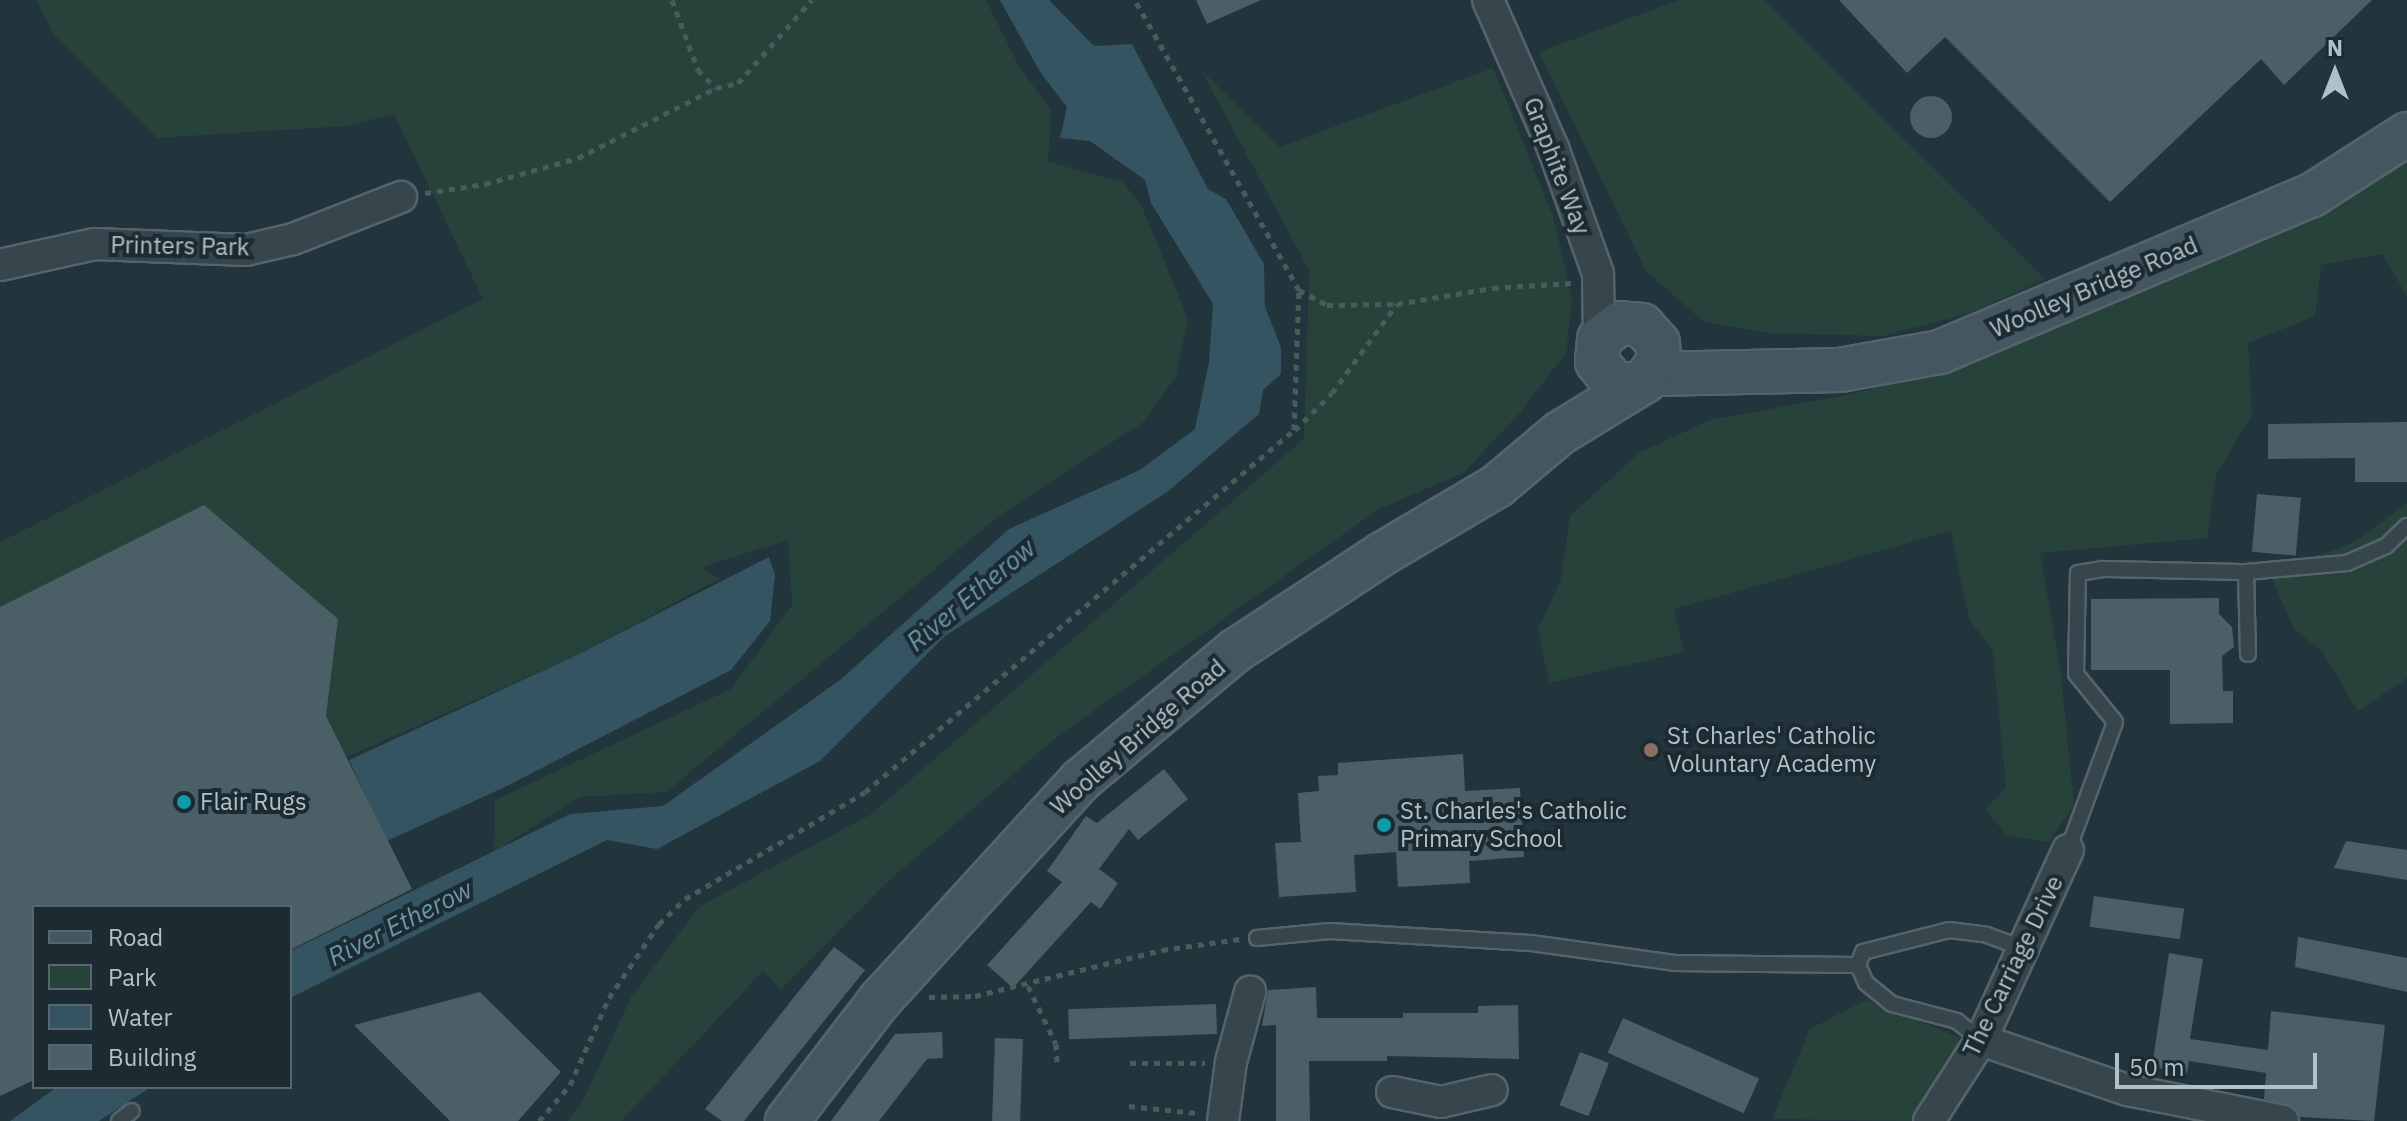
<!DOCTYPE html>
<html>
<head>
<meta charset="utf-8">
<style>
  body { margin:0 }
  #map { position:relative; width:2407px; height:1121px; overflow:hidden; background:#22353c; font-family:"IBM Plex Sans",sans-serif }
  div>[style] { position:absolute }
  .green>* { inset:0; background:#27413b }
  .water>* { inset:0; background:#345462 }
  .building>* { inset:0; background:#4b5f67; transform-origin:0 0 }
  .round { border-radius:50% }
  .path>* { height:5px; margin-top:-2.5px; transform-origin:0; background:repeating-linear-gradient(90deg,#465e5a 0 6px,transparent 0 12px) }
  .roads { filter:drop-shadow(2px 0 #55646a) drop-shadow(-2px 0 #55646a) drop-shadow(0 2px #55646a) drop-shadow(0 -2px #55646a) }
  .lane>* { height:14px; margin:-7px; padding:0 7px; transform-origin:7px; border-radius:7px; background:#36464c }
  .street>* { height:30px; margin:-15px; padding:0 15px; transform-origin:15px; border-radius:15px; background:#36464c }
  .secondary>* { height:42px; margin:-21px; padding:0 21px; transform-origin:21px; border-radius:21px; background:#44565f }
  .dots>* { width:22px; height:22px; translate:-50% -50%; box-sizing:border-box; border:4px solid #1c2b31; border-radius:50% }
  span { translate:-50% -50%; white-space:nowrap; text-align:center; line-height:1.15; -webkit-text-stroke:8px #1c2b31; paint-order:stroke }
  .street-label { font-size:24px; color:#b2c1c8 }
  .poi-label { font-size:24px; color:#b2c1c8 }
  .left { translate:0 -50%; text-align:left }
  .water-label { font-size:26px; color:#6a96a8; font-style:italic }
  .legend { position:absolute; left:32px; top:905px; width:260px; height:184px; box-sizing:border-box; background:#1c2b31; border:2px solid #58676d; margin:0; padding:10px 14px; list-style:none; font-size:24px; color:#b2c1c8 }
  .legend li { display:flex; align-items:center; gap:16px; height:40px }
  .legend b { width:40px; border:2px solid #58676d }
  .north { position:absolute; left:2295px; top:32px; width:80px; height:80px; -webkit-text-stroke:6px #1c2b31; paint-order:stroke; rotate:0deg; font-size:22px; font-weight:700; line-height:32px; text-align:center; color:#b2c1c8 }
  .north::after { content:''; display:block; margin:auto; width:28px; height:36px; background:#b2c1c8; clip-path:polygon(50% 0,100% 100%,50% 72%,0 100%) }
  .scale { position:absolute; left:2115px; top:1053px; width:202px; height:36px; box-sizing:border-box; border:4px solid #b2c1c8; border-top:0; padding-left:10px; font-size:24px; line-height:28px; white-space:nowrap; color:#b2c1c8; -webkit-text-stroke:6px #1c2b31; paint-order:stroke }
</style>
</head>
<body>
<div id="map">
  <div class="green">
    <div style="clip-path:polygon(36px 0,986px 0,1018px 64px,1051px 111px,1048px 162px,1123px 182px,1142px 207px,1188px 319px,1176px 376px,1145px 421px,1000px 515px,666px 792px,580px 797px,494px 852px,495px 800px,731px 689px,792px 605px,788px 540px,702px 567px,719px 579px,575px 656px,315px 771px,0 661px,0 542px,483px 299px,394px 114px,347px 126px,157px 138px,54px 34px)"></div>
    <div style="clip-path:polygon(1679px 0,1764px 0,2045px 279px,1971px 313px,1883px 336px,1769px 333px,1704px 322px,1646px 271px,1539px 52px)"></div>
    <div style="clip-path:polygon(1493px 68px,1553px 217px,1572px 298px,1566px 353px,1518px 415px,1463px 473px,1379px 509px,1058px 736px,885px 884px,781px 989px,763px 971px,621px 1121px,567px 1121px,583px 1101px,631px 997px,700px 906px,870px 815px,1304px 439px,1309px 270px,1201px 70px,1279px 147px)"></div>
    <div style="clip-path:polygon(2407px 158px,2407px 296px,2382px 254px,2321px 265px,2315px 316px,2248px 343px,2252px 415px,2216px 474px,2207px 538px,2040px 553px,2061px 674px,2074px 805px,2049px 842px,2007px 836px,1985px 809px,2006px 788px,1993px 651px,1969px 619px,1951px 531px,1674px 609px,1684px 652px,1549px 683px,1538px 629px,1561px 579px,1570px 516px,1639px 453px,1710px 420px,1852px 394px,1961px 365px)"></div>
    <div style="clip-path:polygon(2407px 503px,2407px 678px,2358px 711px,2322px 651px,2294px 629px,2269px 572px,2353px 543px)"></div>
    <div style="clip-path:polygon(1866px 1000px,1966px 1040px,1915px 1121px,1772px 1119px,1810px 1029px)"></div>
  </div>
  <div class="water">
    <div style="clip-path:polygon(1000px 0,1049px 0,1094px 46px,1132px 44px,1208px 189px,1226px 199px,1264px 264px,1265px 307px,1281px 347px,1281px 374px,1263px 390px,1259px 414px,1167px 492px,945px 636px,820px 761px,657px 849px,607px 840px,290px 998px,290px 951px,570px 814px,663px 806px,840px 680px,1009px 529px,1140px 470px,1195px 429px,1209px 362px,1213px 304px,1151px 203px,1145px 180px,1090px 141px,1060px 138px,1067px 107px,1040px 72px)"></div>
    <div style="clip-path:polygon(769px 557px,775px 575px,770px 621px,731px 670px,509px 785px,387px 841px,349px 760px,575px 656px)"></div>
    <div style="clip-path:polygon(57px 1087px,151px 1087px,99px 1121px,10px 1121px)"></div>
  </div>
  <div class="building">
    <div style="clip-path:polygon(1196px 0,1261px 0,1207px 24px)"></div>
    <div style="clip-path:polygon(1839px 0,2372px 0,2284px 85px,2261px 59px,2110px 202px,1945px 37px,1907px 73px)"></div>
    <div class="round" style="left:1910px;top:96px;width:42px;height:42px"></div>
    <div style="clip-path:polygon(2407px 422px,2407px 482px,2355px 482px,2355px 458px,2268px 459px,2268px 424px)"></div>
    <div style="left:2257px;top:494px;width:44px;height:58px;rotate:5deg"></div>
    <div style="clip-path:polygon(204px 505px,338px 619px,326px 716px,412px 889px,290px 950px,290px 907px,34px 907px,34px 1080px,0 1096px,0 607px)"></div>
    <div style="clip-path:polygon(2219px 598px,2219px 614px,2232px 627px,2234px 647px,2222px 656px,2223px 691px,2233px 691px,2233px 723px,2170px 724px,2170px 670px,2091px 670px,2091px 599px)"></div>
    <div style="clip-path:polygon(1463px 754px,1465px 791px,1520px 788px,1524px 857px,1469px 861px,1470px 883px,1398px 887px,1396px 852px,1354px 855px,1356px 892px,1279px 897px,1275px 843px,1301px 842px,1298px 793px,1319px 791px,1318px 776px,1338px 775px,1338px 763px)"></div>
    <div style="clip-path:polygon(1164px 769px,1188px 799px,1138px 840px,1129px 829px,1099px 869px,1118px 883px,1100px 909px,1091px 902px,1013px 988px,987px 965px,1062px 882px,1047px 871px,1086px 816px,1097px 823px)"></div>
    <div style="clip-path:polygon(2346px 841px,2407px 850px,2407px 880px,2334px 868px)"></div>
    <div style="left:2094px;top:896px;width:91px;height:31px;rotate:8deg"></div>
    <div style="clip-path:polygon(2298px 937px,2407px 958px,2407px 992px,2295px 967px)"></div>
    <div style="clip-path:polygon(834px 947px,865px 970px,744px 1121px,722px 1121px,705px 1109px)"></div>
    <div style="clip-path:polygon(2169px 953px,2203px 959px,2190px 1039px,2268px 1050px,2271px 1011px,2385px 1025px,2374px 1121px,2300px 1117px,2294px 1107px,2264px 1099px,2266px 1073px,2189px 1061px,2187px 1073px,2152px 1067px)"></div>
    <div style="clip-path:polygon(1316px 987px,1317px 1018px,1403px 1018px,1403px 1013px,1478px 1013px,1478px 1006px,1518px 1005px,1519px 1059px,1387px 1056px,1387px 1061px,1309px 1061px,1310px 1121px,1276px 1121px,1276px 1025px,1262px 1026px,1268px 990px)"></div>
    <div style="clip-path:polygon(480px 992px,561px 1072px,518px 1121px,450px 1121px,354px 1025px)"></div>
    <div style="left:1216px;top:1004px;width:30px;height:148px;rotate:88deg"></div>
    <div style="left:1623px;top:1018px;width:149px;height:38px;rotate:24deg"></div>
    <div style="clip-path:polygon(942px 1032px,943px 1058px,927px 1059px,879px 1121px,831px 1121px,895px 1034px)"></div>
    <div style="left:995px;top:1038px;width:28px;height:83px;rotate:2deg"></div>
    <div style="left:1580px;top:1052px;width:31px;height:57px;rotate:21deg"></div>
  </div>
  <div class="path">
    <div style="left:672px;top:0;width:75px;rotate:69.6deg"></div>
    <div style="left:698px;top:70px;width:25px;rotate:45deg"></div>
    <div style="left:716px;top:88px;width:23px;rotate:-13deg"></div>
    <div style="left:738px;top:83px;width:111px;rotate:-48.3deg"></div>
    <div style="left:425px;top:193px;width:61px;rotate:-8.5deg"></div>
    <div style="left:485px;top:184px;width:97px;rotate:-15.6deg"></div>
    <div style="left:578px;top:158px;width:155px;rotate:-26.9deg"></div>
    <div style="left:1299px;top:290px;width:32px;rotate:28deg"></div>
    <div style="left:1327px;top:305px;width:69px;rotate:-0.8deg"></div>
    <div style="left:1295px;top:430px;width:52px;rotate:-45deg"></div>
    <div style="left:1332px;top:393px;width:110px;rotate:-53.9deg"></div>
    <div style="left:1397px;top:304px;width:97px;rotate:-9.5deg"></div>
    <div style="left:1493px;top:288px;width:78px;rotate:-3.7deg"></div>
    <div style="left:1028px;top:986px;width:64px;rotate:64.2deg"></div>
    <div style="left:1056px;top:1044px;width:18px;rotate:87deg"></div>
    <div style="left:929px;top:997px;width:46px;rotate:-1.2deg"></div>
    <div style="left:975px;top:996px;width:193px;rotate:-13.8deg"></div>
    <div style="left:1162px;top:950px;width:79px;rotate:-8deg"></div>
    <div style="left:1130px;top:1063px;width:75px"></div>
    <div style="left:1129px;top:1106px;width:67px;rotate:6deg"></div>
    <div style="left:539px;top:1121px;width:48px;rotate:-49.3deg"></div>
    <div style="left:570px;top:1085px;width:95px;rotate:-65.9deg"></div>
    <div style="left:609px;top:998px;width:89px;rotate:-56deg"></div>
    <div style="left:659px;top:924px;width:36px;rotate:-44deg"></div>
    <div style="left:685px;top:899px;width:209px;rotate:-30.7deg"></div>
    <div style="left:865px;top:792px;width:561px;rotate:-40.16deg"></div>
    <div style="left:1294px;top:430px;width:140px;rotate:-88deg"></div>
    <div style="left:1299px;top:290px;width:333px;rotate:-119.5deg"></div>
  </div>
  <div class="roads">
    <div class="lane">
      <div style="left:2246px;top:572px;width:101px;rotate:-5.1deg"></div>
      <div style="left:2347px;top:563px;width:43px;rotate:-23.6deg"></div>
      <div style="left:2386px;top:546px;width:29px;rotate:-44deg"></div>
      <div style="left:2068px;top:850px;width:136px;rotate:-69.8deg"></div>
      <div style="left:2115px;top:722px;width:62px;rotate:-129.1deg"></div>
      <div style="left:2076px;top:674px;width:101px;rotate:-88.9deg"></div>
      <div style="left:2078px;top:573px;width:24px;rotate:-9deg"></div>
      <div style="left:2102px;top:569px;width:144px;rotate:1.2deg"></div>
      <div style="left:2246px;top:572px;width:82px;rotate:88.6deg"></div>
      <div style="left:1257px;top:938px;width:73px;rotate:-5.5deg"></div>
      <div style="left:1330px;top:931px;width:201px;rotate:3.4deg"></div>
      <div style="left:1531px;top:943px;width:145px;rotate:7.9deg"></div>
      <div style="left:1675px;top:963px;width:183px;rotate:0.6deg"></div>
      <div style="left:1981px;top:1040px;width:31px;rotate:-142deg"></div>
      <div style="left:1957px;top:1021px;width:67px;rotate:-165.3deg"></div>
      <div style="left:1892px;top:1004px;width:33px;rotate:-141deg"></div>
      <div style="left:1866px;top:983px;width:20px;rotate:-114deg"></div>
      <div style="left:1858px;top:965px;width:14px;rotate:-69deg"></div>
      <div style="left:1863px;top:952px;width:89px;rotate:-14.3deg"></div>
      <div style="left:1949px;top:930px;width:38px;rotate:7deg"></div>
      <div style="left:1987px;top:935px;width:40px;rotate:20.2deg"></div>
      <div style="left:119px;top:1121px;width:16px;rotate:-38deg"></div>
    </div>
    <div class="street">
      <div style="left:1488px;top:0;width:162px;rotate:66.3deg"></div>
      <div style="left:1553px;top:148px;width:134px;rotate:70.3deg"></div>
      <div style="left:1598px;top:274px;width:65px;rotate:89.1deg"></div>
      <div style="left:0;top:265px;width:97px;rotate:-12.5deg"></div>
      <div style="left:95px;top:244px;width:151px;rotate:2.3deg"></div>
      <div style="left:246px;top:250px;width:48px;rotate:-13.2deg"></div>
      <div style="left:293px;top:239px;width:116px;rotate:-21.3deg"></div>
      <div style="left:1981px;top:1040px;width:154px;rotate:18.9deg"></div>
      <div style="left:2127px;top:1090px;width:159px;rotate:11.2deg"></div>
      <div style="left:1392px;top:1092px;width:50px;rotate:11.5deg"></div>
      <div style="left:1441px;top:1102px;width:52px;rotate:-13.2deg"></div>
      <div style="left:1223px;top:1121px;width:60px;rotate:-82.3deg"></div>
      <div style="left:1231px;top:1062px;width:73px;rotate:-74.8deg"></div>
      <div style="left:1929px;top:1121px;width:96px;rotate:-57.3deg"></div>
      <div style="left:1981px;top:1040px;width:209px;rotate:-65.4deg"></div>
    </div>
    <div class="secondary">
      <div style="left:1653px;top:374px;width:187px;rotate:-1.2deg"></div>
      <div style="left:1840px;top:370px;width:102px;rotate:-10.2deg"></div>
      <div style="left:1940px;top:352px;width:404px;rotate:-22.9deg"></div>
      <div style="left:2312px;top:195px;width:113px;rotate:-32.7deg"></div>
      <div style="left:787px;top:1121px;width:153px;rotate:-52.5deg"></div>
      <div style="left:880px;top:1000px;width:298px;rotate:-47.6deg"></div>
      <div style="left:1081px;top:780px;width:201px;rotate:-40deg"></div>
      <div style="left:1235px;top:651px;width:176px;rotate:-33.4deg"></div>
      <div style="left:1382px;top:554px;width:134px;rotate:-30.6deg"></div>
      <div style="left:1497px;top:486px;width:82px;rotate:-40.1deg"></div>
      <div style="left:1560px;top:433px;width:100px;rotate:-31.5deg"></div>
      <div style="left:1645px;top:381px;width:25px;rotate:-56deg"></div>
      <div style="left:1659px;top:360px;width:17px;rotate:-93deg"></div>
      <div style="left:1658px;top:343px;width:24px;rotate:-132deg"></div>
      <div style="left:1642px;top:325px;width:22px;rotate:-175deg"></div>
      <div style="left:1620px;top:323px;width:26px;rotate:143deg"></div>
      <div style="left:1599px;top:339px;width:23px;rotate:95deg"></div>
      <div style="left:1597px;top:362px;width:27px;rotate:51deg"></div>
      <div style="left:1614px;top:383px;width:22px;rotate:5deg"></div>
    </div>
  </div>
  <div class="dots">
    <div style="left:1651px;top:750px;background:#8d6e63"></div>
    <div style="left:184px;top:802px;background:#0f9aa8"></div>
    <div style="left:1384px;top:825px;background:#0f9aa8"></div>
  </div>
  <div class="street-label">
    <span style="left:1557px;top:166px;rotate:69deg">Graphite Way</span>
    <span style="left:180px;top:246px;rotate:1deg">Printers Park</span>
    <span style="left:2094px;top:287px;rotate:-23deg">Woolley Bridge Road</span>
    <span style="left:1138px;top:737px;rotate:-41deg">Woolley Bridge Road</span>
    <span style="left:2013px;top:966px;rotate:-64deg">The Carriage Drive</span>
  </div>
  <div class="poi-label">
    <span class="left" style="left:1667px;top:750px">St Charles' Catholic<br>Voluntary Academy</span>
    <span class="left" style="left:200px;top:802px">Flair Rugs</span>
    <span class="left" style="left:1400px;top:825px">St. Charles's Catholic<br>Primary School</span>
  </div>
  <div class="water-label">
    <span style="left:971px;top:595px;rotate:-40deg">River Etherow</span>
    <span style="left:400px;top:923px;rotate:-27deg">River Etherow</span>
  </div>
  <ul class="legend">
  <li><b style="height:10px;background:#44565f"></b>Road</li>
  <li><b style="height:22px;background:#27413b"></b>Park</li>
  <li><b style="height:22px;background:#345462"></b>Water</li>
  <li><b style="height:22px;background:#4b5f67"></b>Building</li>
  </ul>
  <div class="north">N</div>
  <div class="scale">50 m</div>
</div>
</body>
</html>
